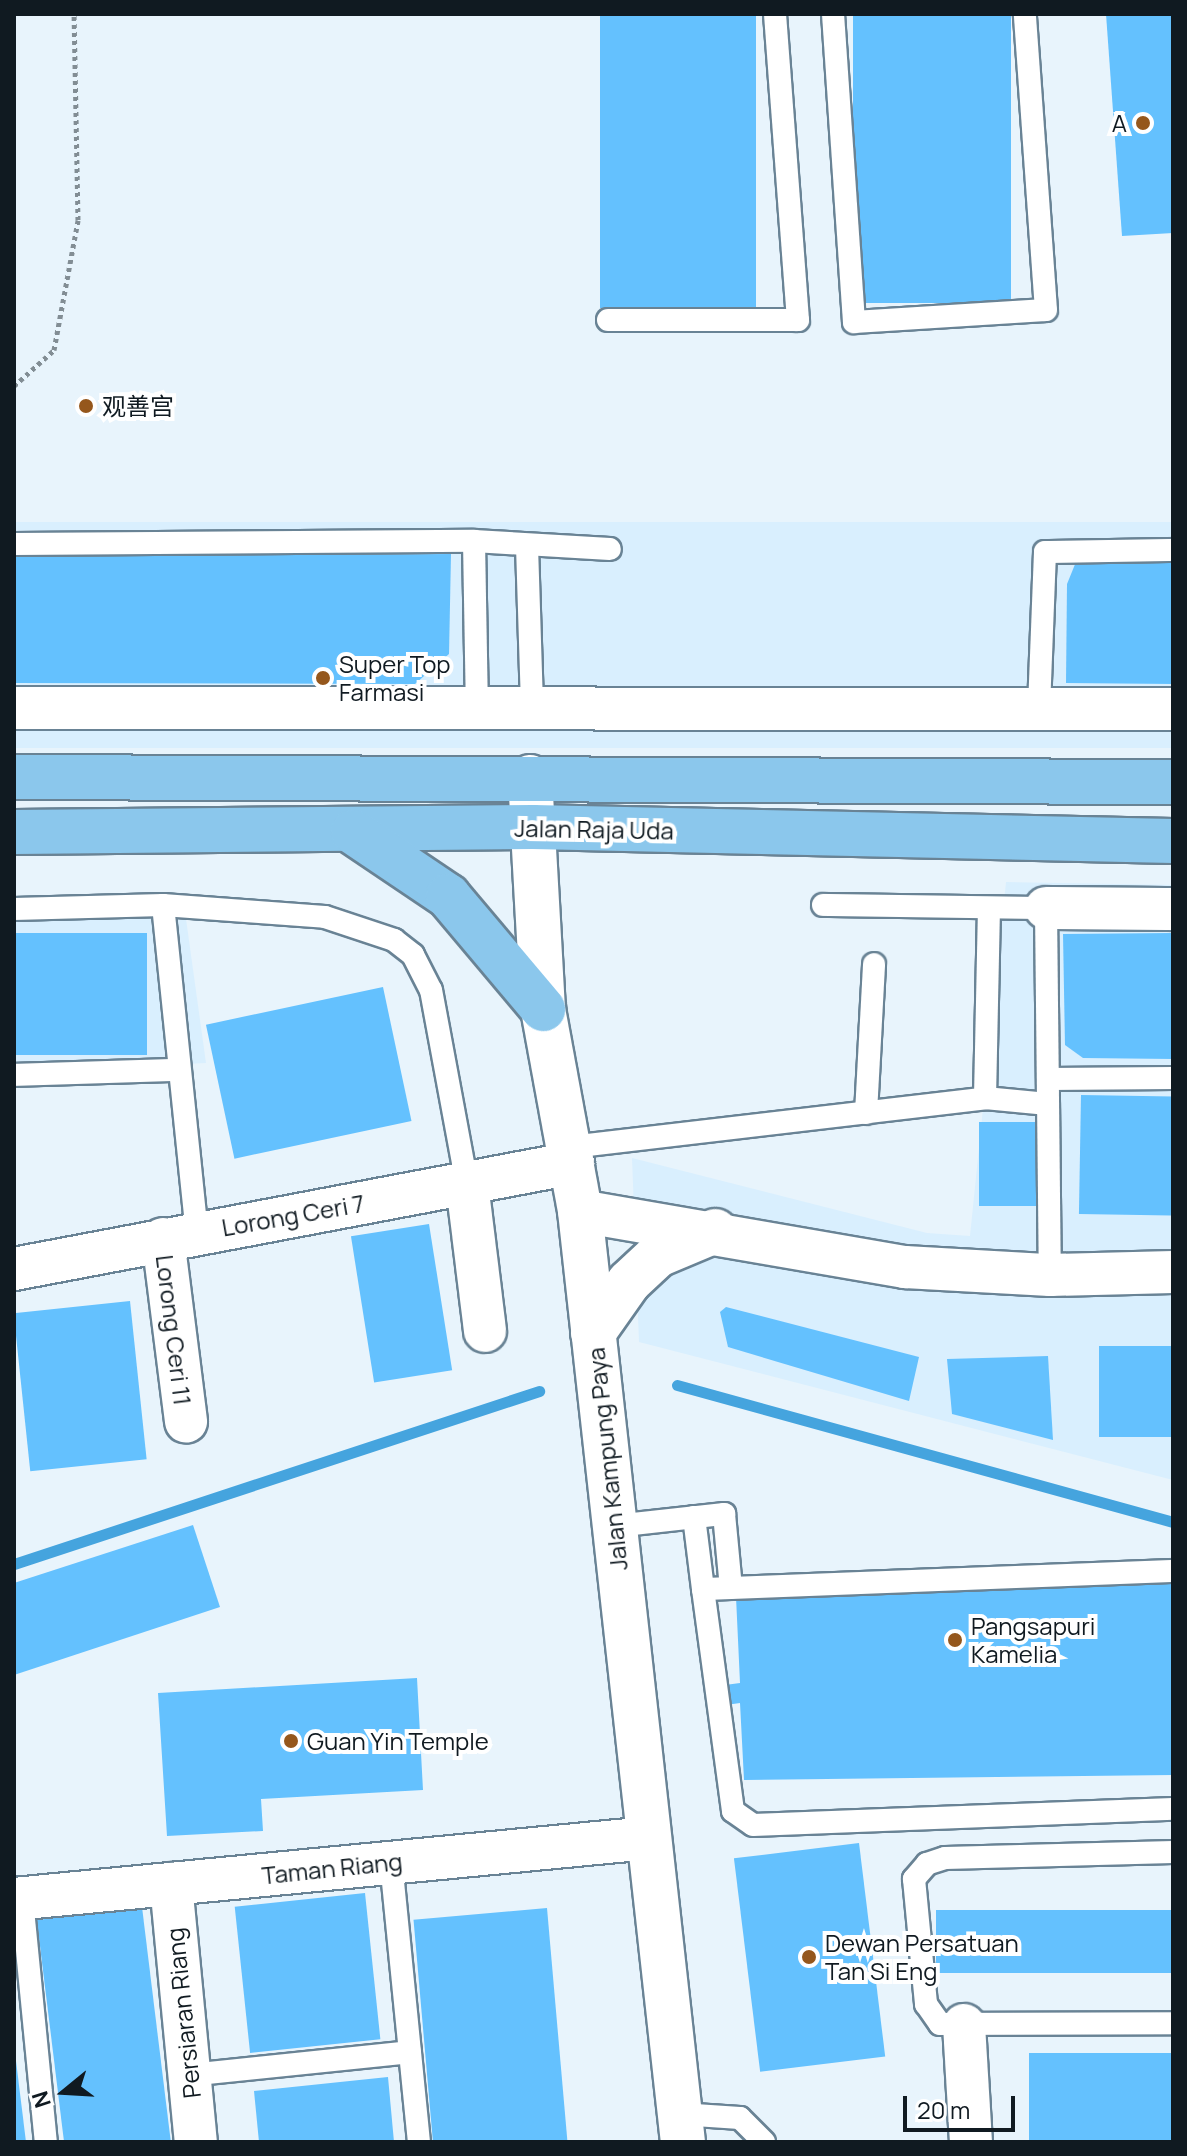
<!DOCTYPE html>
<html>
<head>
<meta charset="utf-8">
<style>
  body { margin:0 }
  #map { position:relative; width:1187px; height:2156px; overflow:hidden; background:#e8f4fc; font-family:Manrope,"Noto Sans SC",sans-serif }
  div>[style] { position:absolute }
  .built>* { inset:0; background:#d9effe; transform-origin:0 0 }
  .stream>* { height:11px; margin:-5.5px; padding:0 5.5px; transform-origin:5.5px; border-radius:5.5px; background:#45a4de }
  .building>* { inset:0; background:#64c1fe; transform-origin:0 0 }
  .path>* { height:5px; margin-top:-2.5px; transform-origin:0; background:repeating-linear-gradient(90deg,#828d94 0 4px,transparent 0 8px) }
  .roads { filter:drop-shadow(2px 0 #698395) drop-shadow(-2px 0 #698395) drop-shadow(0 2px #698395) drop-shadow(0 -2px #698395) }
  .service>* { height:22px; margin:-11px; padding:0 11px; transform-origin:11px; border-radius:11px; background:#fff }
  .minor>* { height:42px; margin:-21px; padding:0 21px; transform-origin:21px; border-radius:21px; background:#fff }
  .tertiary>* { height:44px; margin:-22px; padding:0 22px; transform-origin:22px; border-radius:22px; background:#fff }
  .primary>* { height:44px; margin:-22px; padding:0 22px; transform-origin:22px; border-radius:22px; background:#8bc7ec }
  .dots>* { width:22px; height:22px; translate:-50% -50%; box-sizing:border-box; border:4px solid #fff; border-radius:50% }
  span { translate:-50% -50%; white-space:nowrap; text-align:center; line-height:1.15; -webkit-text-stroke:8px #fff; paint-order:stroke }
  .poi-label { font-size:24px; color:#101a21 }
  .right { translate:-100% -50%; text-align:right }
  .left { translate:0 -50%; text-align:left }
  .street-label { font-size:24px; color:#101a21 }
  .frame { position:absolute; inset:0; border:16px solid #101a21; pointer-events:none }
  .north { position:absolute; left:24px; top:2052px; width:80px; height:80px; -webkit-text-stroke:6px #fff; paint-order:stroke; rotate:252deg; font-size:22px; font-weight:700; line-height:32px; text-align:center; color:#101a21 }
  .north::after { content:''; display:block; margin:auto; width:28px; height:36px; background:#101a21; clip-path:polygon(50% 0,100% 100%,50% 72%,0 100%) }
  .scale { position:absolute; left:903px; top:2096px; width:112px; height:36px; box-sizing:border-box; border:4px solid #101a21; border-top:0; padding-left:10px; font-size:24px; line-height:28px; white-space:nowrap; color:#101a21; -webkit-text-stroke:6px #fff; paint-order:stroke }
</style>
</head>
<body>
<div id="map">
  <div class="built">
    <div style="left:14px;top:522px;width:1159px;height:226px"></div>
    <div style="clip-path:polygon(1006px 882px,1173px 885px,1173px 1480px,639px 1342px,632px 1158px,927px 1233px,970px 1236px)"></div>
    <div style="clip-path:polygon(14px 897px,183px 897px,206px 1063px,14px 1072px)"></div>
  </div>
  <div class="stream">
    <div style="left:677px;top:1385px;width:515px;rotate:15.44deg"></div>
    <div style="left:14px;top:1564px;width:553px;rotate:-18.24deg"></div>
  </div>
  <div class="building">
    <div style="left:600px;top:14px;width:156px;height:294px"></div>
    <div style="left:853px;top:14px;width:158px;height:289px"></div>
    <div style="clip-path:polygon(1106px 14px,1173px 14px,1173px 233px,1122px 236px)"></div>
    <div style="clip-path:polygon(451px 554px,449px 654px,415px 684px,14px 683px,14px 556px)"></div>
    <div style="clip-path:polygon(1173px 555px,1173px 684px,1066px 683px,1067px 584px,1078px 557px)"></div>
    <div style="left:14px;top:933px;width:133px;height:122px"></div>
    <div style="clip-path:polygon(1173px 933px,1173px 1059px,1083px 1058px,1065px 1045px,1063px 934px)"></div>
    <div style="left:383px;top:987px;width:137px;height:181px;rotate:78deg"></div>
    <div style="left:1081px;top:1095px;width:92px;height:119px;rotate:1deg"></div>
    <div style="left:979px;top:1122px;width:60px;height:84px"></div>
    <div style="left:429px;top:1224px;width:148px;height:79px;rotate:81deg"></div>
    <div style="left:130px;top:1301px;width:159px;height:117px;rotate:84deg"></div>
    <div style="clip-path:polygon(726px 1307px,919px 1357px,909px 1401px,728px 1347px,720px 1312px)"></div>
    <div style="left:1173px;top:1346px;width:91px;height:74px;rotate:90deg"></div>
    <div style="clip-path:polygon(1048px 1356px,1053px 1440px,952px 1414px,947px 1359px)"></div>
    <div style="clip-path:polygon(193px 1525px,220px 1607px,14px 1675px,14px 1583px)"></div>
    <div style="clip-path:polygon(1173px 1579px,1173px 1775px,744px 1780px,740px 1703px,726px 1705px,725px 1685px,740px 1683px,736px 1597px)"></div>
    <div style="clip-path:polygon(417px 1678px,423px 1790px,261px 1799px,263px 1831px,167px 1836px,158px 1693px)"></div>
    <div style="left:859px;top:1843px;width:215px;height:126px;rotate:83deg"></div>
    <div style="left:365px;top:1893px;width:147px;height:131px;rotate:84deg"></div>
    <div style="left:142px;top:1907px;width:237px;height:106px;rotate:83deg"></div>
    <div style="left:547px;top:1908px;width:235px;height:134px;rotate:85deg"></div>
    <div style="left:1173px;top:1910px;width:63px;height:237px;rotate:90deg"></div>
    <div style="left:1173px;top:2053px;width:89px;height:144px;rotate:90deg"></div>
    <div style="clip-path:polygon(14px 2061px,16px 2061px,26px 2142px,14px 2142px)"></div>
    <div style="clip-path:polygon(388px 2077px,394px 2142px,259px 2142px,254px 2091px)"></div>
  </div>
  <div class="path">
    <div style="left:14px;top:386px;width:54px;rotate:-42deg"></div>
    <div style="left:54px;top:350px;width:132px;rotate:-79.5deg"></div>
    <div style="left:78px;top:220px;width:206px;rotate:-91.1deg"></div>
  </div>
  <div class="roads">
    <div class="service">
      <div style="left:833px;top:14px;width:309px;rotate:86.1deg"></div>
      <div style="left:854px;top:322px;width:192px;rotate:-3.6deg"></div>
      <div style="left:1046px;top:310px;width:297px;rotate:-94.1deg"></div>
      <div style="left:608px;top:320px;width:190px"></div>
      <div style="left:798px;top:320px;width:307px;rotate:-94.3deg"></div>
      <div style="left:474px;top:541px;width:167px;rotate:89deg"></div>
      <div style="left:14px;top:544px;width:460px;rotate:-0.4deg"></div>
      <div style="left:474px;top:541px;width:136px;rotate:3.4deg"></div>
      <div style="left:527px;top:546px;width:162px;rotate:88.2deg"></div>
      <div style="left:1039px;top:708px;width:156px;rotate:-87.8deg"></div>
      <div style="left:1045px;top:552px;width:128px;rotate:-0.9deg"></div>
      <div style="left:163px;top:905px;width:329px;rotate:84.1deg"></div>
      <div style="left:823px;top:905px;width:223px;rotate:0.8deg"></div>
      <div style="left:1046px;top:908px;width:367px;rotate:89.4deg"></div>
      <div style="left:14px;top:909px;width:149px;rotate:-1.5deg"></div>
      <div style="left:163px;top:905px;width:162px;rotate:4.2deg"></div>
      <div style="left:325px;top:917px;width:73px;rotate:18.4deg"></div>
      <div style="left:394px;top:940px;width:24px;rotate:38deg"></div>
      <div style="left:413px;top:955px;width:39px;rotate:63deg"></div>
      <div style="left:431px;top:990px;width:197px;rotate:79.5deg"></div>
      <div style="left:14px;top:1075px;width:163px;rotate:-1.8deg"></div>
      <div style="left:1048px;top:1079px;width:125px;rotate:-0.5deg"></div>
      <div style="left:985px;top:1098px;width:63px;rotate:5.4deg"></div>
      <div style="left:866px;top:1113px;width:149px;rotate:-86.9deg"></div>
      <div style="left:571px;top:1147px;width:417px;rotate:-6.7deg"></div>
      <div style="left:985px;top:1098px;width:190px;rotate:-88.8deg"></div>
      <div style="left:694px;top:1517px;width:73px;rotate:82.9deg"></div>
      <div style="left:615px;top:1526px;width:110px;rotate:-6.3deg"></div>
      <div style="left:724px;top:1514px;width:74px;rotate:84.6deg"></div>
      <div style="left:1173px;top:1571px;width:470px;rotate:177.8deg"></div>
      <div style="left:703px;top:1589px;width:224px;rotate:82.3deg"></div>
      <div style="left:733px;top:1811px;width:24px;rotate:35deg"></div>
      <div style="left:753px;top:1825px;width:420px;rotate:-2.2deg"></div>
      <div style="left:1173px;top:1852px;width:228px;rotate:178.5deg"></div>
      <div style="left:945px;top:1858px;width:19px;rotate:162deg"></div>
      <div style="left:927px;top:1864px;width:20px;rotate:131deg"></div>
      <div style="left:914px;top:1879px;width:126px;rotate:84.5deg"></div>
      <div style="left:926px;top:2004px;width:24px;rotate:55deg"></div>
      <div style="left:940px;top:2024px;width:233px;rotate:-0.2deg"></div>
      <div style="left:391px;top:1862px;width:281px;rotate:84.3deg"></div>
      <div style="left:22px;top:1899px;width:244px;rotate:84.4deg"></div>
      <div style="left:189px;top:2075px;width:222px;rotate:-5.9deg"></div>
      <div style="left:680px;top:2114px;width:60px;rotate:3.8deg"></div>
      <div style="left:740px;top:2118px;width:34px;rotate:45deg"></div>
    </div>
    <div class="minor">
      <div style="left:14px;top:708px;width:1159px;rotate:0.05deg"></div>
      <div style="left:1046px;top:908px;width:127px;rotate:0.5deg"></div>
      <div style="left:467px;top:1184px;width:148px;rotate:83deg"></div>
      <div style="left:580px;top:1211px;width:330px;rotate:9.8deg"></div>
      <div style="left:905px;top:1267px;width:145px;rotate:3.2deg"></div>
      <div style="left:1050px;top:1275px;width:123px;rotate:-1.4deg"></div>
      <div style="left:163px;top:1239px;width:184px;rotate:82.8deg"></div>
      <div style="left:14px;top:1269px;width:569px;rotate:-10.74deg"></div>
      <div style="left:171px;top:1884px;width:259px;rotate:84.5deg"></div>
      <div style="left:14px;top:1899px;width:638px;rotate:-5.49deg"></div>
      <div style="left:964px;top:2025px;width:117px;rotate:86.6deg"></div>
    </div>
    <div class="tertiary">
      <div style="left:530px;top:777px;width:232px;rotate:86.8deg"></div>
      <div style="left:543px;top:1009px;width:205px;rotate:79.6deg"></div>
      <div style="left:580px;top:1211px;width:937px;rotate:83.69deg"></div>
      <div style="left:593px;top:1333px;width:62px;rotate:-54.8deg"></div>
      <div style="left:629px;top:1282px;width:40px;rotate:-43deg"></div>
      <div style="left:658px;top:1255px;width:62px;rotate:-22.8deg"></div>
    </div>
    <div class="primary">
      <div style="left:14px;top:777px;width:1159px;rotate:0.25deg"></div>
      <div style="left:14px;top:832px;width:519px;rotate:-0.55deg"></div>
      <div style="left:533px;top:827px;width:640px;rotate:1.25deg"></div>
      <div style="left:353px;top:832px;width:115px;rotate:34deg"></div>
      <div style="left:448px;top:896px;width:148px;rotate:49.9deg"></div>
    </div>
  </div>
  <div class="dots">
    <div style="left:1143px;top:123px;background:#95571c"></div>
    <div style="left:86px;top:406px;background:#95571c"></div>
    <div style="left:323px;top:678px;background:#95571c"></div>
    <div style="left:955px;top:1640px;background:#95571c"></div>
    <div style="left:291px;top:1741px;background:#95571c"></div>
    <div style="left:809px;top:1957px;background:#95571c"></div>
  </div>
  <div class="poi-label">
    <span class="right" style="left:1127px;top:123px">A</span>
    <span class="left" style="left:102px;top:406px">观善宫</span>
    <span class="left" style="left:339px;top:678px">Super Top<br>Farmasi</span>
    <span class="left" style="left:971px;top:1640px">Pangsapuri<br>Kamelia</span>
    <span class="left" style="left:307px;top:1741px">Guan Yin Temple</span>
    <span class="left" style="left:825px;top:1957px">Dewan Persatuan<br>Tan Si Eng</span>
  </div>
  <div class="street-label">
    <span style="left:594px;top:829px;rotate:1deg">Jalan Raja Uda</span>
    <span style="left:293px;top:1215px;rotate:-10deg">Lorong Ceri 7</span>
    <span style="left:174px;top:1330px;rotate:83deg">Lorong Ceri 11</span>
    <span style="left:607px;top:1459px;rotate:-96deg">Jalan Kampung Paya</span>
    <span style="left:332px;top:1868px;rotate:-6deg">Taman Riang</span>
    <span style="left:183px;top:2013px;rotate:-96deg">Persiaran Riang</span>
  </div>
  <div class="frame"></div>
  <div class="north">N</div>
  <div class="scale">20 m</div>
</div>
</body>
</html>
